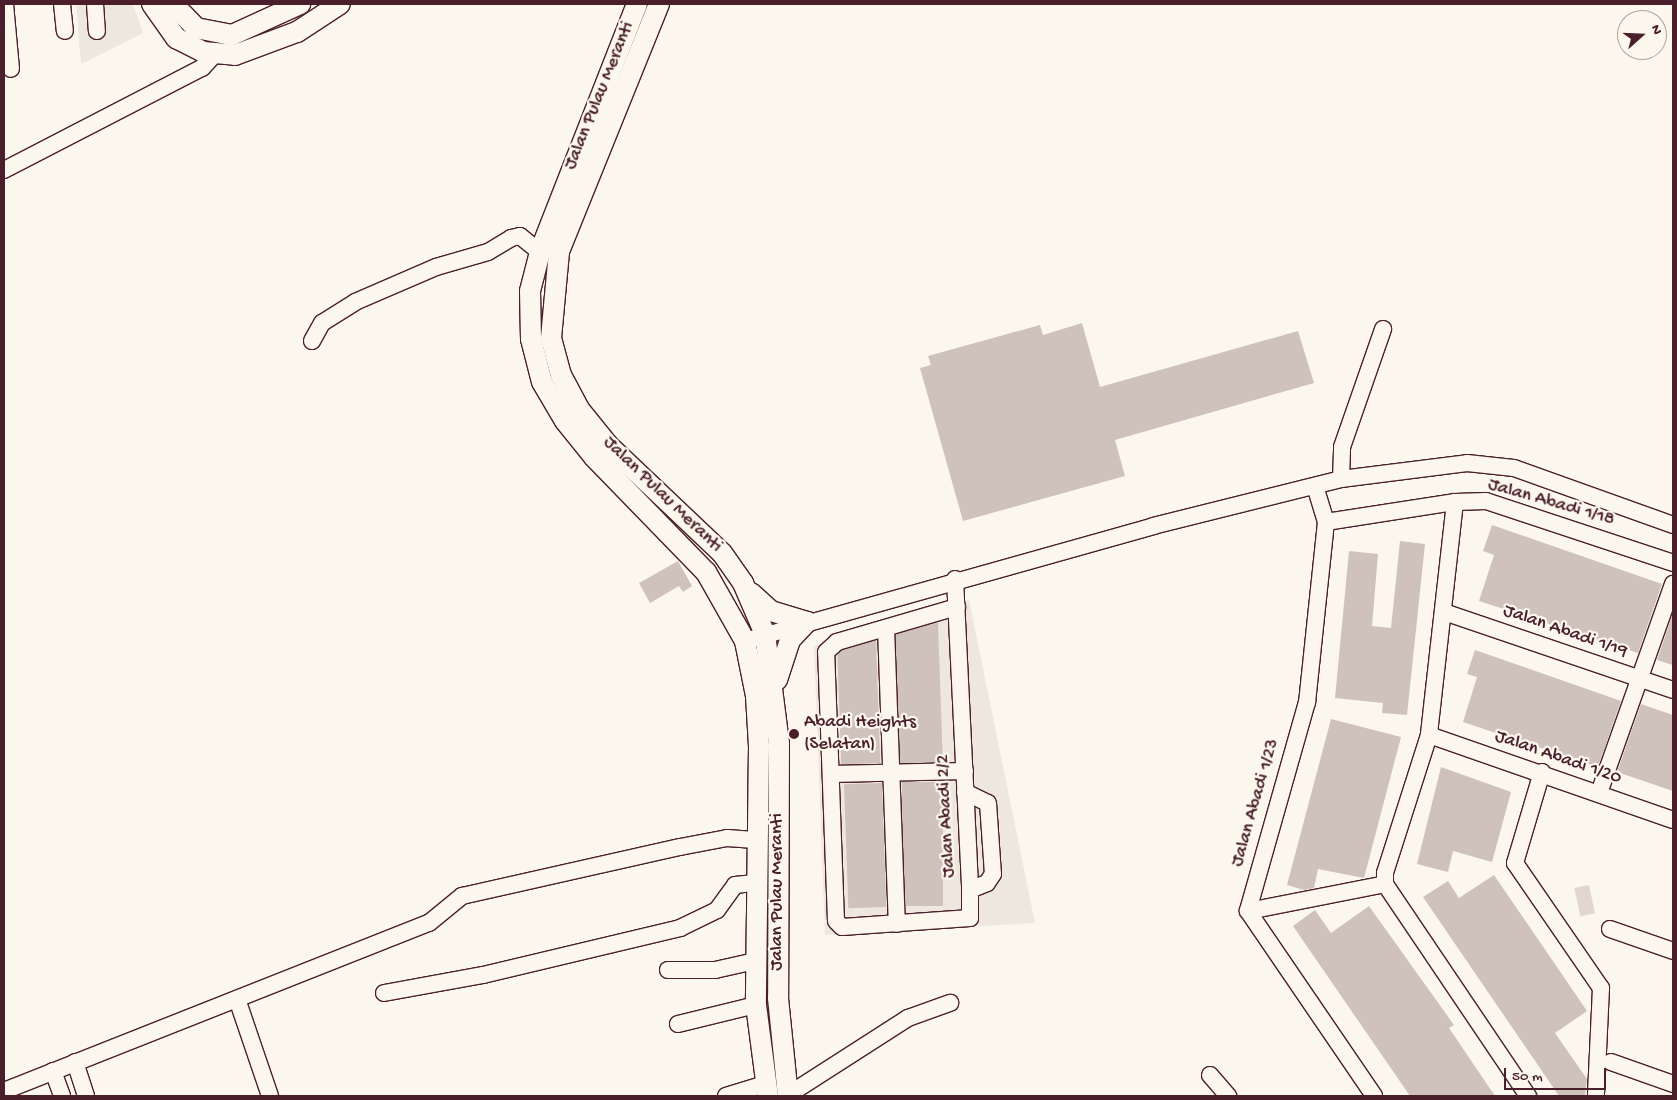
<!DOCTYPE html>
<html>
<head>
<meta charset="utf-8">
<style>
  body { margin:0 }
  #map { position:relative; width:1677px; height:1100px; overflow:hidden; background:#fbf7ec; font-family:"Gochi Hand",sans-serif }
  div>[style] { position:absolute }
  .built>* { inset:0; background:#eee7de }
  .green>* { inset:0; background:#e2d7d0; transform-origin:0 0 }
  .building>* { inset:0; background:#cfc2bc; transform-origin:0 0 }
  .roads { filter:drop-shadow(1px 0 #4a1f2b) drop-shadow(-1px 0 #4a1f2b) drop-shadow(0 1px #4a1f2b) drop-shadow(0 -1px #4a1f2b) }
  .minor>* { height:16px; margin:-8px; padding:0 8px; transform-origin:8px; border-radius:8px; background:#fbf7ec }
  .major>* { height:20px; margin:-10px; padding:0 10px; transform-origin:10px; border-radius:10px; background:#fbf7ec }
  .dots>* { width:14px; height:14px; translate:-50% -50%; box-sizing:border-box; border:2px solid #fbf7ec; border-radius:50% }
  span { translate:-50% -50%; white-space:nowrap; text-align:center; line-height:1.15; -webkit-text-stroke:4.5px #fbf7ec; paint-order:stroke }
  .street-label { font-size:19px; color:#4a1f2b }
  .poi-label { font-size:19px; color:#4a1f2b }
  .left { translate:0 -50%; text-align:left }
  .frame { position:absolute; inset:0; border:5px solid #4a1f2b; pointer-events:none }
  .north { position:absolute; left:1617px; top:10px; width:50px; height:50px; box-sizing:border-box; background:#fbf7ec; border:1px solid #b4a19f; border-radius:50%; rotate:70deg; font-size:14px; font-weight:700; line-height:20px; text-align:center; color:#4a1f2b }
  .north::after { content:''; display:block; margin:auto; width:18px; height:22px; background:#4a1f2b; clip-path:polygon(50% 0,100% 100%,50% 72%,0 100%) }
  .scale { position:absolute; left:1504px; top:1068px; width:102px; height:22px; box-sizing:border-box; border:2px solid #4a1f2b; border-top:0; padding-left:6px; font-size:15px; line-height:18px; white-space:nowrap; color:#4a1f2b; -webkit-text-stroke:4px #fbf7ec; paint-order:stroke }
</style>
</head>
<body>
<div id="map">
  <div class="built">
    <div style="clip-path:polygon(76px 4px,133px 4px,143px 33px,81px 64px)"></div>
    <div style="clip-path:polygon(969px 600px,1035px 923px,825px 935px,814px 646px)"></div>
  </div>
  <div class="green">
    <div style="left:1589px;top:885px;width:29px;height:15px;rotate:78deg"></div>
  </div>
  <div class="building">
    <div style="clip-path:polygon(1082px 323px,1100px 387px,1298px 331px,1314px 383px,1115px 440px,1125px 476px,963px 521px,920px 368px,931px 365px,928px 356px,1040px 325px,1043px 335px)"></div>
    <div style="clip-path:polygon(1492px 525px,1662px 584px,1638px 653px,1479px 601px,1494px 555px,1483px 551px)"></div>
    <div style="clip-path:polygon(1400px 541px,1425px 544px,1407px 715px,1382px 713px,1383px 703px,1335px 698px,1349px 551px,1378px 554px,1372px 626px,1391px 628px)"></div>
    <div style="clip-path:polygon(678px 561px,692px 586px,683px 592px,679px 586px,650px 603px,639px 583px)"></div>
    <div style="clip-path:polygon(1673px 613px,1673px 665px,1657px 660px)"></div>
    <div style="left:938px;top:623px;width:139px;height:44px;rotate:88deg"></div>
    <div style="left:876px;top:641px;width:122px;height:39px;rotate:88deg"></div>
    <div style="clip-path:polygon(1475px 650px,1621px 701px,1598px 767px,1463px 722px,1477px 677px,1467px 674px)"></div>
    <div style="clip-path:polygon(1641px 704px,1673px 715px,1673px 791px,1617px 772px)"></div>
    <div style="clip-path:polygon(1331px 719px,1401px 737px,1364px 878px,1318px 869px,1314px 888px,1304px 890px,1287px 885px)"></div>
    <div style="clip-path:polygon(1441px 767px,1511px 792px,1492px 862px,1453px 851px,1448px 872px,1417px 864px)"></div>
    <div style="left:902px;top:782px;width:41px;height:124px"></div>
    <div style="left:882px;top:783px;width:124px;height:38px;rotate:88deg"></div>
    <div style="clip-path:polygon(1494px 875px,1587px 1011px,1555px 1033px,1587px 1079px,1585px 1096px,1559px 1096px,1423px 897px,1448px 881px,1459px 898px)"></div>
    <div style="clip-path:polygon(1369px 906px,1454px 1025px,1449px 1028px,1495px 1096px,1410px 1096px,1293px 926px,1315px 910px,1331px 933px)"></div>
  </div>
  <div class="roads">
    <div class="minor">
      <div style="left:5px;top:4px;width:65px;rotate:84.7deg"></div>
      <div style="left:62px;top:4px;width:27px;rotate:84deg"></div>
      <div style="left:95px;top:4px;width:27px;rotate:86deg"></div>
      <div style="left:4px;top:170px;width:223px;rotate:-27.3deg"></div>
      <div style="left:202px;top:68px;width:21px;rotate:-47deg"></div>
      <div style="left:312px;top:341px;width:21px;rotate:-61deg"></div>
      <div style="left:322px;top:323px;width:39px;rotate:-32deg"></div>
      <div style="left:355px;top:302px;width:88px;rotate:-23.4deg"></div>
      <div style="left:436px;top:267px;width:54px;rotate:-16.1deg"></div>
      <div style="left:488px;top:252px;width:27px;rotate:-31deg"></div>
      <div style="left:511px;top:238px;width:9px;rotate:-13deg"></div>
      <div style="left:520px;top:236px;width:26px;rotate:39deg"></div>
      <div style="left:1341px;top:479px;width:32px;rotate:-88deg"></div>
      <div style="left:1342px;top:447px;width:125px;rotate:-70.8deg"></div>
      <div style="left:1315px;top:486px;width:38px;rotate:73deg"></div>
      <div style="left:1326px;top:522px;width:181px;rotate:96deg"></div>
      <div style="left:1307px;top:702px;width:217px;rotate:105.8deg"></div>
      <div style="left:1248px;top:911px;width:224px;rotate:55.7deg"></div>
      <div style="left:1455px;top:502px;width:234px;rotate:96.4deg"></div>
      <div style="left:1429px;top:735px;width:145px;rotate:107.7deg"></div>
      <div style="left:1385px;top:873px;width:11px;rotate:90deg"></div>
      <div style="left:1385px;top:884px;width:256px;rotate:56deg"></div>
      <div style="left:1326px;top:522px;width:131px;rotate:-8.8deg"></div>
      <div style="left:1455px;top:502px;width:31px;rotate:-2deg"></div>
      <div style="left:1486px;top:501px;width:197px;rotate:18.3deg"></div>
      <div style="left:955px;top:579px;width:311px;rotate:87.2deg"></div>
      <div style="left:970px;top:890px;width:28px;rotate:90deg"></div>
      <div style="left:970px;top:918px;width:128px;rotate:176deg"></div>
      <div style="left:842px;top:927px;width:8px;rotate:-135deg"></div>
      <div style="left:836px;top:921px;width:269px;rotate:-92.1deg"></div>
      <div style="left:826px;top:652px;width:15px;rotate:-42deg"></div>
      <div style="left:837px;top:642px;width:125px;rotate:-16.3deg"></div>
      <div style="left:1444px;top:612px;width:242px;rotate:18.8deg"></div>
      <div style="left:886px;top:628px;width:296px;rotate:87.9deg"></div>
      <div style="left:745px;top:641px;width:424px;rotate:-15.7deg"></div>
      <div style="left:1153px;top:526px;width:194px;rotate:-14deg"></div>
      <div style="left:1341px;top:479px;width:127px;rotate:-7.2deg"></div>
      <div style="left:1467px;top:463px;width:47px;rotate:6.1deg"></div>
      <div style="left:1514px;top:468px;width:169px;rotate:19.7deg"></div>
      <div style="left:1429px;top:735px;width:258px;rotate:19.2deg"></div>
      <div style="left:1542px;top:772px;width:95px;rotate:106.5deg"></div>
      <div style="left:1515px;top:863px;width:152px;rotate:55.5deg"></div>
      <div style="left:1601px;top:988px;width:108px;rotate:92.7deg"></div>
      <div style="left:831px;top:774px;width:134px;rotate:-1.3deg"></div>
      <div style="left:965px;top:792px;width:25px;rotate:26deg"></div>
      <div style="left:988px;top:803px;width:71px;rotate:86deg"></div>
      <div style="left:993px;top:874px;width:11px;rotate:124deg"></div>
      <div style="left:987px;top:883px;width:18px;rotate:158deg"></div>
      <div style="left:1599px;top:793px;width:222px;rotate:-70.5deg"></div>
      <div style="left:1248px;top:911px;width:140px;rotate:-11.1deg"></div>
      <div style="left:1610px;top:929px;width:67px;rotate:19.2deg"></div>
      <div style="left:668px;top:970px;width:47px"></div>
      <div style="left:715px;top:970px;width:41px;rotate:-12.7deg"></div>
      <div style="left:384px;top:993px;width:101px;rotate:-10.3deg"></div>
      <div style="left:483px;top:975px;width:203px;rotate:-13.4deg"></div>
      <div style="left:680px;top:928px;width:41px;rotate:-25.9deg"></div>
      <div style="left:717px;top:910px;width:31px;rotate:-54deg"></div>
      <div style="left:735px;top:885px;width:20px;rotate:-6deg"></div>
      <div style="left:237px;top:999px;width:102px;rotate:71.2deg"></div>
      <div style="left:678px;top:1024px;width:80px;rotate:-13.7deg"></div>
      <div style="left:75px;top:1062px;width:36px;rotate:72deg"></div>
      <div style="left:1611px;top:1062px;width:66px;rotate:19.5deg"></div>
      <div style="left:53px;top:1071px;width:27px;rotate:70deg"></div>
      <div style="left:1210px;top:1075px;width:28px;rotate:49deg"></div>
      <div style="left:4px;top:1091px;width:457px;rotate:-21.6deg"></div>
      <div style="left:429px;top:923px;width:43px;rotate:-39.3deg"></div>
      <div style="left:462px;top:896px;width:223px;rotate:-12.7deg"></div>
      <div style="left:680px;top:847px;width:48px;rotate:-10.8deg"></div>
      <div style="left:727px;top:838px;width:28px;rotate:4deg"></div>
      <div style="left:788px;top:1095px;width:143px;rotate:-32.7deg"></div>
      <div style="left:908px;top:1018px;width:45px;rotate:-19.7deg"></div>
      <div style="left:726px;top:1096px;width:41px;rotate:-17.1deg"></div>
    </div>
    <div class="major">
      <div style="left:152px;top:4px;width:42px;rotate:54.8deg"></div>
      <div style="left:176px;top:38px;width:30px;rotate:27deg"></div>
      <div style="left:203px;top:52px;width:32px;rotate:5deg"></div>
      <div style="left:235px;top:55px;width:66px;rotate:-20.4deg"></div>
      <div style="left:297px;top:32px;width:51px;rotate:-33.1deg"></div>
      <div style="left:173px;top:4px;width:33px;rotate:46deg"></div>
      <div style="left:196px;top:28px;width:37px;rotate:11deg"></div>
      <div style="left:232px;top:35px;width:75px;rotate:-24.5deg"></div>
      <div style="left:637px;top:4px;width:266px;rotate:111.4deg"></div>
      <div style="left:540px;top:252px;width:40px;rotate:104.4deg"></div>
      <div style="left:530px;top:291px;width:48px;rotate:88.8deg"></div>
      <div style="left:531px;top:339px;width:44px;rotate:75.7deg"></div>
      <div style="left:542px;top:382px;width:45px;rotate:59.5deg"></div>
      <div style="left:565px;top:421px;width:46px;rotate:51.1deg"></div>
      <div style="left:594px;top:457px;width:161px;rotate:45.8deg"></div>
      <div style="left:706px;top:572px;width:79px;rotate:60.5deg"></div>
      <div style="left:745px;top:641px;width:56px;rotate:78.7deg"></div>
      <div style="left:756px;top:696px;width:50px;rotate:86.6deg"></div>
      <div style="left:759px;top:746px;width:259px;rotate:90.7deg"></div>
      <div style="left:756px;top:1005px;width:92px;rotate:82.5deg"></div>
      <div style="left:659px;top:4px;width:267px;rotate:112deg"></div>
      <div style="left:559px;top:252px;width:86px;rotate:95.3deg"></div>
      <div style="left:551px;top:338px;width:38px;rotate:75deg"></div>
      <div style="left:561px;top:375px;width:38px;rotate:62deg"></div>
      <div style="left:579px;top:409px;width:46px;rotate:51.1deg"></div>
      <div style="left:608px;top:445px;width:157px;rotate:43.5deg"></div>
      <div style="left:722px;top:553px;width:37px;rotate:55deg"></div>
      <div style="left:743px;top:583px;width:56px;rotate:66.7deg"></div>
      <div style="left:765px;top:634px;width:110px;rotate:82.7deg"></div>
      <div style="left:779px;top:743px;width:255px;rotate:90.2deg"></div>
      <div style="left:778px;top:998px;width:99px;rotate:84.2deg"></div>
      <div style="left:751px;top:593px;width:27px;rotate:42deg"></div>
      <div style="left:771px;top:611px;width:38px;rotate:17deg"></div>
      <div style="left:777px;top:680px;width:42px;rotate:-72deg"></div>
      <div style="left:790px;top:640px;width:25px;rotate:-47deg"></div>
    </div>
  </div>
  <div class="dots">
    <div style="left:794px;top:734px;background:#4a1f2b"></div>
  </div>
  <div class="street-label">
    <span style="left:600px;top:96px;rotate:-68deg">Jalan Pulau Meranti</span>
    <span style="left:662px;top:495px;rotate:44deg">Jalan Pulau Meranti</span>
    <span style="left:1551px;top:503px;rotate:16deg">Jalan Abadi 1/18</span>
    <span style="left:1565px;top:632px;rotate:19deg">Jalan Abadi 1/19</span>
    <span style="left:1558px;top:758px;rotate:19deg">Jalan Abadi 1/20</span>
    <span style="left:1256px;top:803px;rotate:-74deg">Jalan Abadi 1/23</span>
    <span style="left:947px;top:816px;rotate:-93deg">Jalan Abadi 2/2</span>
    <span style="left:778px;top:892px;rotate:-90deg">Jalan Pulau Meranti</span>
  </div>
  <div class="poi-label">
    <span class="left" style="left:804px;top:734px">Abadi Heights<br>(Selatan)</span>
  </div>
  <div class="frame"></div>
  <div class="north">N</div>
  <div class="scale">50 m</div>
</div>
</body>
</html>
